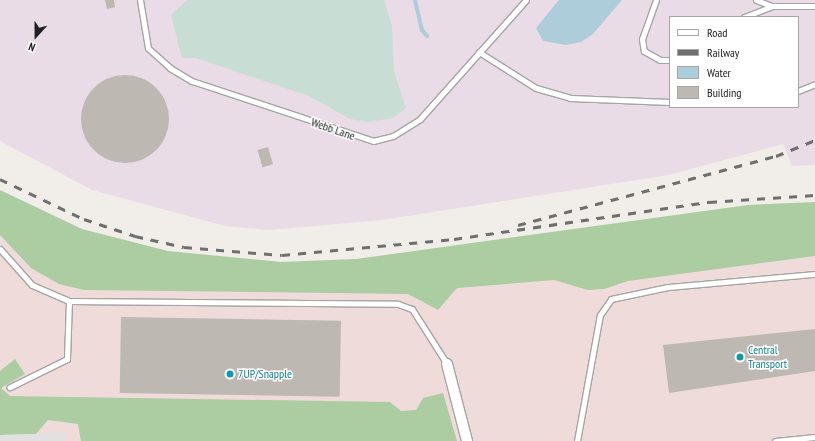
<!DOCTYPE html>
<html>
<head>
<meta charset="utf-8">
<style>
  body { margin:0 }
  #map { position:relative; width:815px; height:441px; overflow:hidden; background:#f1eee9; font-family:"PT Sans Narrow",sans-serif }
  div>[style] { position:absolute }
  .commercial>* { inset:0; background:#efdcda }
  .industrial>* { inset:0; background:#e9dce6 }
  .forest>* { inset:0; background:#accca2 }
  .wetland>* { inset:0; background:#c8ddd4 }
  .parking>* { inset:0; background:#e1e1e1 }
  .water>* { inset:0; background:#aecdda }
  .stream>* { height:4px; margin:-2px; padding:0 2px; transform-origin:2px; border-radius:2px; background:#aecdda }
  .building>* { inset:0; background:#beb8b2; transform-origin:0 0 }
  .round { border-radius:50% }
  .roads { filter:drop-shadow(1px 0 #a5a5a5) drop-shadow(-1px 0 #a5a5a5) drop-shadow(0 1px #a5a5a5) drop-shadow(0 -1px #a5a5a5) }
  .service>* { height:5px; margin:-2.5px; padding:0 2.5px; transform-origin:2.5px; border-radius:2.5px; background:#fff }
  .minor>* { height:10px; margin:-5px; padding:0 5px; transform-origin:5px; border-radius:5px; background:#fff }
  .rail>* { height:3px; margin-top:-1.5px; transform-origin:0; background:repeating-linear-gradient(90deg,#6f6f6f 0 8px,transparent 0 16px) }
  .dots>* { width:11px; height:11px; translate:-50% -50%; box-sizing:border-box; border:2px solid #fff; border-radius:50% }
  span { translate:-50% -50%; white-space:nowrap; text-align:center; line-height:1.15; -webkit-text-stroke:3px #fff; paint-order:stroke }
  .street-label { font-size:12px; color:#212121 }
  .culture-label { font-size:12px; color:#0d838f }
  .left { translate:0 -50%; text-align:left }
  .legend { position:absolute; left:669px; top:16px; width:130px; height:92px; box-sizing:border-box; background:#fff; border:1px solid #a6a6a6; margin:0; padding:5px 7px; list-style:none; font-size:12px; color:#212121 }
  .legend li { display:flex; align-items:center; gap:8px; height:20px }
  .legend b { width:20px; border:1px solid #a6a6a6 }
  .north { position:absolute; left:16px; top:16px; width:40px; height:40px; -webkit-text-stroke:3px #fff; paint-order:stroke; rotate:201deg; font-size:11px; font-weight:700; line-height:16px; text-align:center; color:#212121 }
  .north::after { content:''; display:block; margin:auto; width:14px; height:18px; background:#212121; clip-path:polygon(50% 0,100% 100%,50% 72%,0 100%) }
</style>
</head>
<body>
<div id="map">
  <div class="commercial">
    <div style="clip-path:polygon(0 193px,106px 245px,259px 270px,815px 209px,815px 441px,0 441px)"></div>
  </div>
  <div class="industrial">
    <div style="clip-path:polygon(evenodd,0 0,815px 0,815px 165px,792px 166px,783px 144px,669px 175px,382px 220px,269px 230px,225px 226px,92px 190px,0 141px,0 0,670px 17px,798px 17px,798px 107px,670px 107px,670px 17px)"></div>
  </div>
  <div class="forest">
    <div style="clip-path:polygon(0 190px,82px 229px,168px 251px,281px 262px,356px 259px,748px 205px,815px 202px,815px 256px,628px 281px,604px 289px,588px 290px,554px 280px,457px 288px,438px 310px,408px 294px,84px 290px,59px 284px,31px 268px,0 235px)"></div>
    <div style="clip-path:polygon(15px 359px,25px 374px,1px 388px,10px 396px,390px 402px,401px 411px,416px 410px,423px 398px,443px 393px,457px 441px,81px 441px,78px 424px,48px 420px,36px 434px,0 435px,0 371px)"></div>
  </div>
  <div class="wetland">
    <div style="clip-path:polygon(187px 0,384px 0,392px 26px,394px 71px,406px 108px,393px 118px,368px 122px,350px 119px,309px 96px,196px 58px,182px 58px,171px 15px)"></div>
  </div>
  <div class="parking">
    <div style="clip-path:polygon(66px 433px,66px 441px,0 441px,0 435px)"></div>
  </div>
  <div class="water">
    <div style="clip-path:polygon(559px 0,622px 0,593px 34px,581px 42px,566px 45px,543px 41px,536px 28px)"></div>
  </div>
  <div class="stream">
    <div style="left:415px;top:0;width:31px;rotate:77deg"></div>
    <div style="left:422px;top:30px;width:8px;rotate:50deg"></div>
  </div>
  <div class="building">
    <div style="clip-path:polygon(105px 0,114px 0,115px 7px,107px 9px)"></div>
    <div class="round" style="left:81px;top:75px;width:88px;height:88px"></div>
    <div style="left:268px;top:147px;width:18px;height:11px;rotate:74deg"></div>
    <div style="left:121px;top:317px;width:220px;height:76px;rotate:1deg"></div>
    <div style="clip-path:polygon(815px 329px,815px 371px,669px 393px,663px 345px)"></div>
  </div>
  <div class="roads">
    <div class="service">
      <div style="left:140px;top:0;width:49px;rotate:80.5deg"></div>
      <div style="left:148px;top:48px;width:30px;rotate:42deg"></div>
      <div style="left:170px;top:68px;width:26px;rotate:31deg"></div>
      <div style="left:192px;top:81px;width:191px;rotate:18.3deg"></div>
      <div style="left:373px;top:141px;width:21px;rotate:-14deg"></div>
      <div style="left:393px;top:136px;width:32px;rotate:-32deg"></div>
      <div style="left:420px;top:119px;width:159px;rotate:-48.3deg"></div>
      <div style="left:656px;top:0;width:41px;rotate:109.7deg"></div>
      <div style="left:642px;top:39px;width:12px;rotate:81deg"></div>
      <div style="left:644px;top:51px;width:18px;rotate:29deg"></div>
      <div style="left:660px;top:60px;width:10px"></div>
      <div style="left:756px;top:0;width:17px;rotate:21deg"></div>
      <div style="left:772px;top:6px;width:43px"></div>
      <div style="left:744px;top:17px;width:30px;rotate:-21deg"></div>
      <div style="left:479px;top:52px;width:67px;rotate:32.3deg"></div>
      <div style="left:536px;top:88px;width:35px;rotate:16deg"></div>
      <div style="left:570px;top:98px;width:100px;rotate:2.3deg"></div>
      <div style="left:798px;top:91px;width:18px;rotate:-22deg"></div>
      <div style="left:0;top:249px;width:48px;rotate:48.4deg"></div>
      <div style="left:32px;top:285px;width:40px;rotate:23.4deg"></div>
      <div style="left:69px;top:301px;width:58px;rotate:92deg"></div>
      <div style="left:67px;top:359px;width:64px;rotate:153.8deg"></div>
      <div style="left:69px;top:301px;width:329px;rotate:0.5deg"></div>
      <div style="left:398px;top:304px;width:15px;rotate:20deg"></div>
      <div style="left:412px;top:309px;width:65px;rotate:57.5deg"></div>
      <div style="left:577px;top:441px;width:128px;rotate:-79.7deg"></div>
      <div style="left:600px;top:315px;width:19px;rotate:-55deg"></div>
      <div style="left:611px;top:299px;width:58px;rotate:-11.9deg"></div>
      <div style="left:668px;top:287px;width:148px;rotate:-5.1deg"></div>
      <div style="left:775px;top:441px;width:40px;rotate:-5.7deg"></div>
    </div>
    <div class="minor">
      <div style="left:447px;top:364px;width:80px;rotate:75.4deg"></div>
    </div>
  </div>
  <div class="rail">
    <div style="left:0;top:179px;width:93px;rotate:25.5deg"></div>
    <div style="left:84px;top:219px;width:54px;rotate:18.4deg"></div>
    <div style="left:135px;top:236px;width:50px;rotate:12.7deg"></div>
    <div style="left:184px;top:247px;width:98px;rotate:4.7deg"></div>
    <div style="left:282px;top:255px;width:173px;rotate:-5.3deg"></div>
    <div style="left:454px;top:239px;width:258px;rotate:-8.3deg"></div>
    <div style="left:709px;top:202px;width:106px;rotate:-3.8deg"></div>
    <div style="left:518px;top:225px;width:267px;rotate:-15deg"></div>
    <div style="left:776px;top:156px;width:42px;rotate:-22.3deg"></div>
  </div>
  <div class="dots">
    <div style="left:740px;top:357px;background:#0f9aa8"></div>
    <div style="left:230px;top:374px;background:#0f9aa8"></div>
  </div>
  <div class="street-label">
    <span style="left:333px;top:129px;rotate:19deg">Webb Lane</span>
  </div>
  <div class="culture-label">
    <span class="left" style="left:748px;top:357px">Central<br>Transport</span>
    <span class="left" style="left:238px;top:374px">7UP/Snapple</span>
  </div>
  <ul class="legend">
  <li><b style="height:5px;background:#fff"></b>Road</li>
  <li><b style="height:5px;background:#6f6f6f"></b>Railway</li>
  <li><b style="height:11px;background:#aecdda"></b>Water</li>
  <li><b style="height:11px;background:#beb8b2"></b>Building</li>
  </ul>
  <div class="north">N</div>
</div>
</body>
</html>
